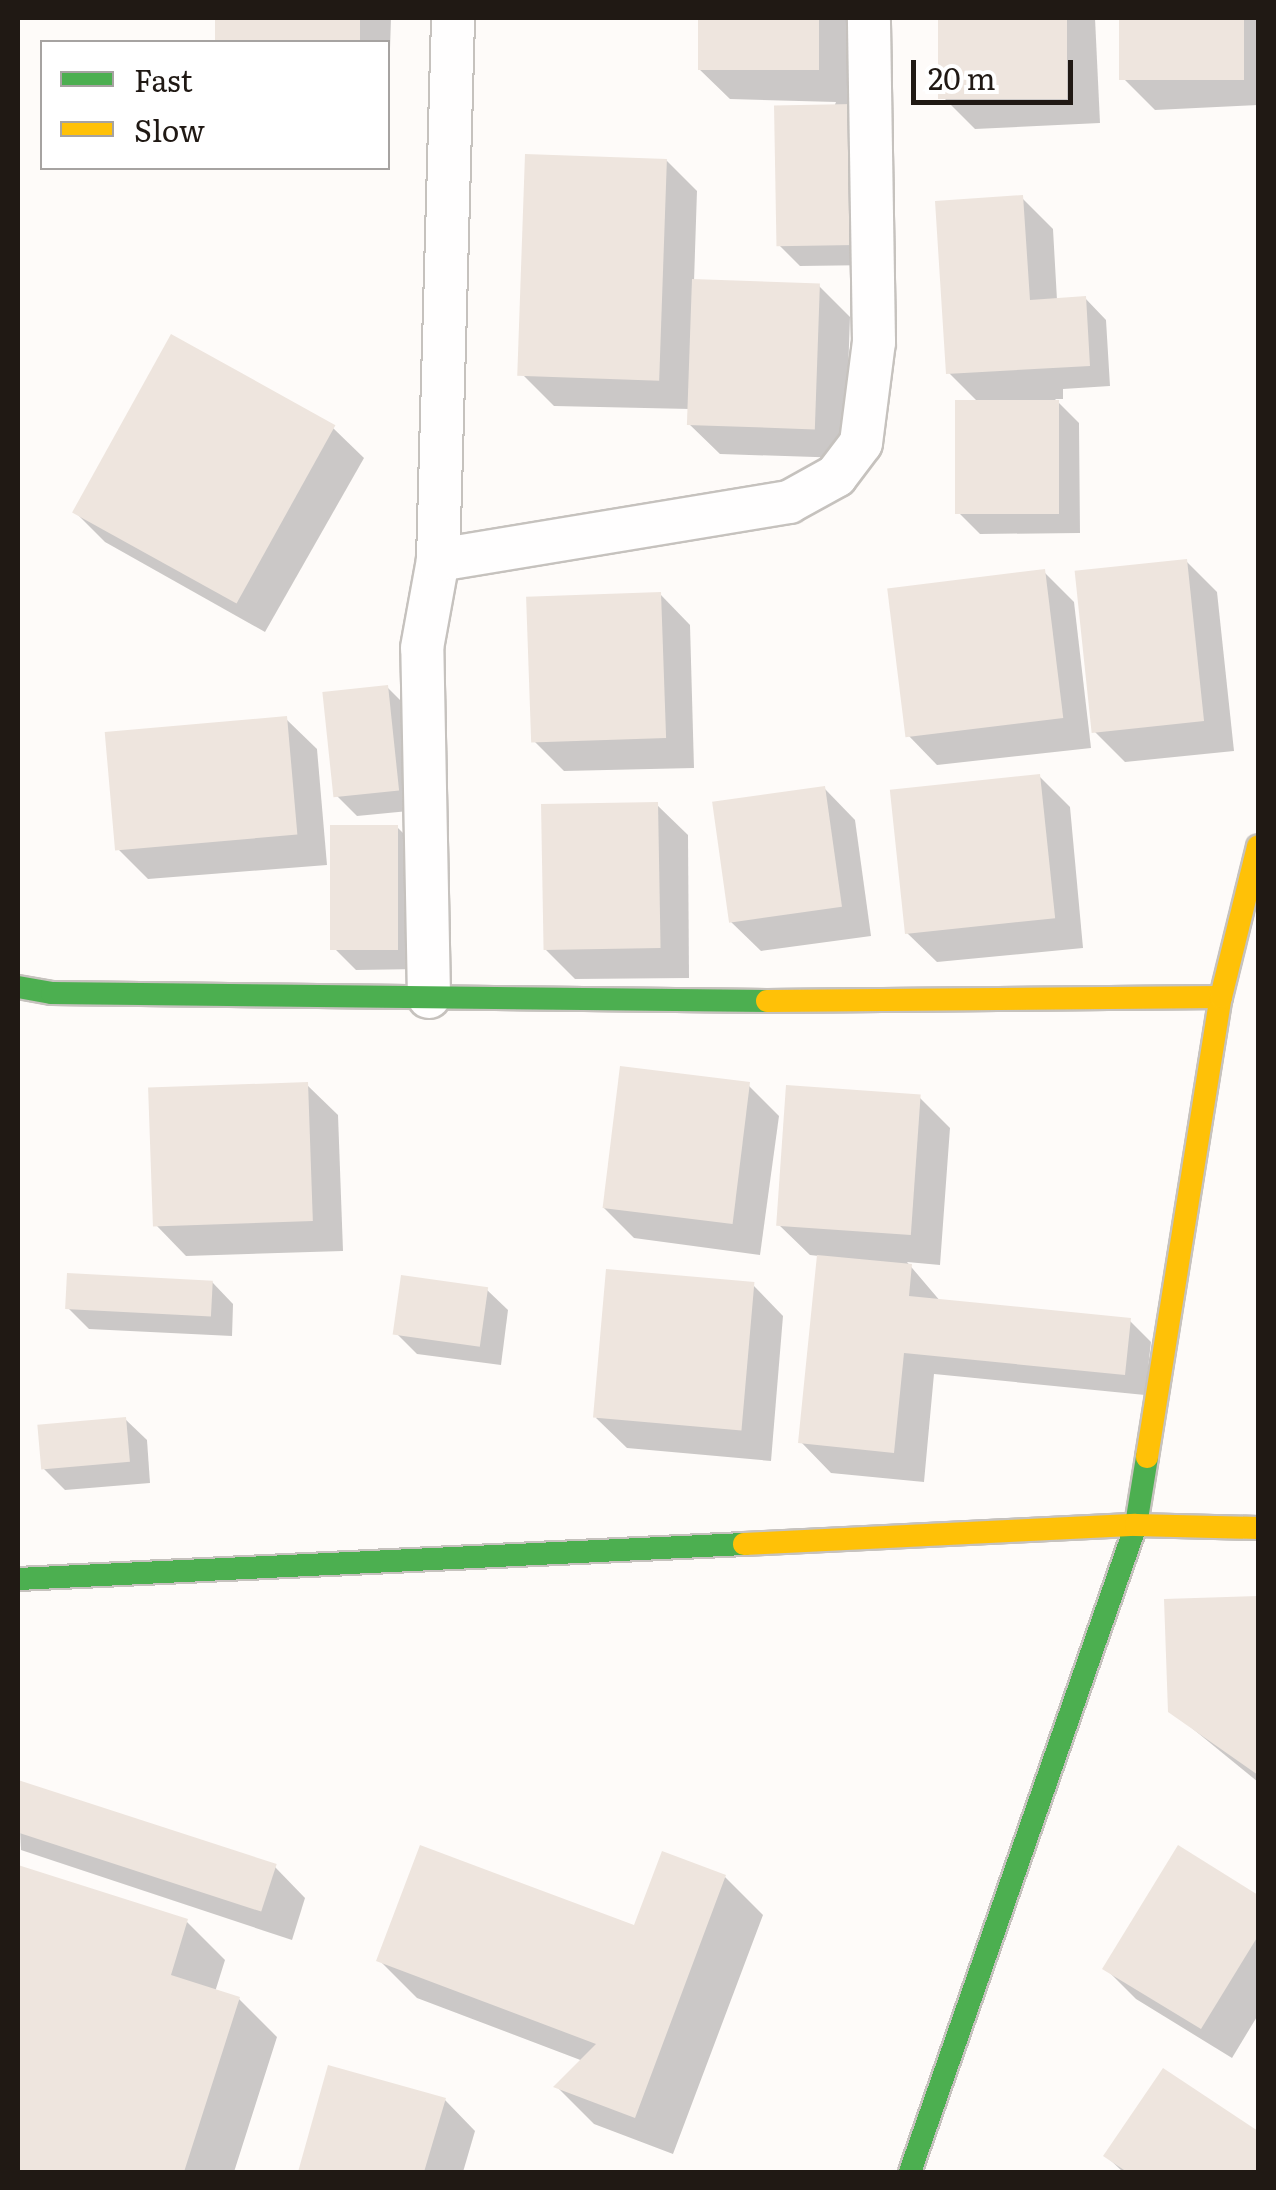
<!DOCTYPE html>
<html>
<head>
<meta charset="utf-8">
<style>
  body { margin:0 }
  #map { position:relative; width:1276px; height:2190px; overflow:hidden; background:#fefbf9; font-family:Literata,serif }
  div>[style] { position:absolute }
  .shadow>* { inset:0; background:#0003 }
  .building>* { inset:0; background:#eee5de; transform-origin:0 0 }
  .roads { filter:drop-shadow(2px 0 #c6c2be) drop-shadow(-2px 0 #c6c2be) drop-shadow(0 2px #c6c2be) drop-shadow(0 -2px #c6c2be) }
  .street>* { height:42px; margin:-21px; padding:0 21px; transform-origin:21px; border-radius:21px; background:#fffefe }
  .fast>* { height:22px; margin:-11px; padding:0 11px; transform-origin:11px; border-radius:11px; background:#4caf50 }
  .slow>* { height:22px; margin:-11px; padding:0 11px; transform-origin:11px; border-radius:11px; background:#ffc107 }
  span { translate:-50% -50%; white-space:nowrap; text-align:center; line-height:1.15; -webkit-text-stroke:10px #fff; paint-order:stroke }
  .frame { position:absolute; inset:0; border:20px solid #201914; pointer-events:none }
  .legend { position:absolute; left:40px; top:40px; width:350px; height:130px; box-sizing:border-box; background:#fff; border:2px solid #a6a3a1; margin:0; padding:12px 18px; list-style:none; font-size:30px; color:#201914 }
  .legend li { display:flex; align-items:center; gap:20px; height:50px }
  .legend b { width:50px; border:2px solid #a6a3a1 }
  .scale { position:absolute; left:911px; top:60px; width:162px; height:45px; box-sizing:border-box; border:5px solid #201914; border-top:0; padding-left:12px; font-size:30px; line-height:35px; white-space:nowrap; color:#201914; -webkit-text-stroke:8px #fff; paint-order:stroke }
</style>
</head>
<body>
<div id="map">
  <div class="shadow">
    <div style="clip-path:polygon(217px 18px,391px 18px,388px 112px,388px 42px,216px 42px)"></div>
    <div style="clip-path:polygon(700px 18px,849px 18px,847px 106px,875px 265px,800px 266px,779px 245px,836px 102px,730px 99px,699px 69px)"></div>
    <div style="clip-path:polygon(940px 18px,1095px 18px,1100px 123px,975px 129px,944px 98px)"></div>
    <div style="clip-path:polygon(1122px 18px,1258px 18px,1258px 105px,1155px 110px,1124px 79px)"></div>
    <div style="clip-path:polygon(666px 160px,697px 191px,694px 282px,819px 286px,850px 317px,845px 458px,720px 454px,689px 424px,690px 409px,554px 406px,523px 375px)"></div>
    <div style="clip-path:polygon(1022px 198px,1053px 229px,1057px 300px,1085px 298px,1106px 320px,1110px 386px,1063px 389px,1063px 399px,1055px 399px,1079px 423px,1080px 533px,980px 534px,959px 513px,978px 402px,948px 372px)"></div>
    <div style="clip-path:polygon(333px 428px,364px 458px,265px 632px,105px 542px,74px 511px)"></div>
    <div style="clip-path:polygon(1186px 561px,1217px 592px,1234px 751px,1125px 762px,1094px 731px)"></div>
    <div style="clip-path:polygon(1044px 572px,1074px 602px,1091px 748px,937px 765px,907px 734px)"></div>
    <div style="clip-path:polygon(660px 594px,690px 625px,694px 768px,564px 771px,533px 740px)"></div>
    <div style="clip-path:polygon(387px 687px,409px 709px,419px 810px,357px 816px,336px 795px)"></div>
    <div style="clip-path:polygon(286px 719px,317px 749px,327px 865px,148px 879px,117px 848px)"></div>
    <div style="clip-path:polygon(1039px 776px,1070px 807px,1083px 948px,937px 962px,906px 932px)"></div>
    <div style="clip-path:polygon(825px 789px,855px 820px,871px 936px,761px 951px,730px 921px)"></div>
    <div style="clip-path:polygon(657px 805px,688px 835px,689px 978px,575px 979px,544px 948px)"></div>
    <div style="clip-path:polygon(397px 827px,418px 848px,420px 969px,356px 970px,335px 949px)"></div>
    <div style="clip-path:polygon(307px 1085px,338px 1115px,343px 1251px,186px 1256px,156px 1225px)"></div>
    <div style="clip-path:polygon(749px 1086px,779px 1116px,760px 1255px,634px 1238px,603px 1207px)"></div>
    <div style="clip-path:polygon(919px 1097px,950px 1128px,940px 1265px,907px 1262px,941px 1302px,1130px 1321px,1151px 1342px,1145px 1395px,934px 1374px,924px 1482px,831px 1473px,801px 1442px,819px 1256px,810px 1255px,779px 1225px)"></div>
    <div style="clip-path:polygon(212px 1282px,233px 1304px,232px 1336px,89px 1329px,68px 1308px)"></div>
    <div style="clip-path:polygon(753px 1285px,783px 1316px,771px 1461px,627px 1448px,596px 1418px)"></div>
    <div style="clip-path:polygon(486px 1289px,508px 1310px,501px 1365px,417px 1354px,396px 1333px)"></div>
    <div style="clip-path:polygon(125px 1419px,147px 1440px,150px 1483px,65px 1490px,44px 1469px)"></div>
    <div style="clip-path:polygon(1258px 1599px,1258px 1782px,1171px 1711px,1167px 1602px)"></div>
    <div style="clip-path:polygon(18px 1783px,275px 1867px,305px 1898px,292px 1940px,21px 1850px)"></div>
    <div style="clip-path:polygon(1179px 1849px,1258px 1898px,1258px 2015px,1232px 2058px,1136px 1999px,1105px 1968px)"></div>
    <div style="clip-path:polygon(18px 1867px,187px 1922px,225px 1960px,215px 1992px,239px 1999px,277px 2037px,234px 2172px,18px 2172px)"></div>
    <div style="clip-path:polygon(725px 1877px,763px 1915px,673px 2154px,594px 2124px,557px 2087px,583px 2061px,417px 1998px,379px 1960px,635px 1928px)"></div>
    <div style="clip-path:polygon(330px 2068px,445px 2100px,475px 2131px,463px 2172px,300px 2172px)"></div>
    <div style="clip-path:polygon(1163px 2071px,1258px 2134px,1258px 2172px,1123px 2172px,1106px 2156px)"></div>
  </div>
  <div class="building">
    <div style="left:215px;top:18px;width:145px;height:24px"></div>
    <div style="left:698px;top:18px;width:121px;height:52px"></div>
    <div style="left:938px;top:18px;width:129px;height:81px"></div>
    <div style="left:1119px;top:18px;width:125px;height:62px"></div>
    <div style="left:853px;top:104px;width:141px;height:79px;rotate:89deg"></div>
    <div style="left:525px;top:154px;width:142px;height:222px;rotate:2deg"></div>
    <div style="clip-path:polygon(1023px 195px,1030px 300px,1086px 296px,1090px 366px,946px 374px,935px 201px)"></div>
    <div style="left:692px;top:279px;width:128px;height:146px;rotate:2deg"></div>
    <div style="left:171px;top:334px;width:188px;height:204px;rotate:29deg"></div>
    <div style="left:955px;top:400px;width:104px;height:114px"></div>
    <div style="left:1187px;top:559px;width:163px;height:113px;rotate:84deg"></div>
    <div style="left:1045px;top:569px;width:150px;height:159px;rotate:83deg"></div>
    <div style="left:661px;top:592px;width:146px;height:135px;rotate:88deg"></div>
    <div style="left:388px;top:685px;width:106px;height:66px;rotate:84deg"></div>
    <div style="left:287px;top:716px;width:119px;height:183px;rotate:85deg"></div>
    <div style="left:1040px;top:774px;width:145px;height:151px;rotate:84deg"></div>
    <div style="left:825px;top:786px;width:122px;height:114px;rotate:82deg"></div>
    <div style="left:658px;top:802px;width:146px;height:117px;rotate:89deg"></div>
    <div style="left:330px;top:825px;width:68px;height:125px"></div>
    <div style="left:620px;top:1066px;width:131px;height:143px;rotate:7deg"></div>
    <div style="left:308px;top:1082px;width:139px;height:160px;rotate:88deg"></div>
    <div style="left:786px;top:1085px;width:135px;height:141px;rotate:4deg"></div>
    <div style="clip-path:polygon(817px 1255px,912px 1264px,909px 1296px,1131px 1318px,1125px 1375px,904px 1353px,894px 1453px,798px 1443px)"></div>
    <div style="left:606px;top:1269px;width:149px;height:149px;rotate:5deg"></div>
    <div style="left:67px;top:1273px;width:146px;height:36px;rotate:3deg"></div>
    <div style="left:401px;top:1275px;width:88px;height:60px;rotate:8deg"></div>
    <div style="left:126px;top:1417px;width:45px;height:89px;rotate:85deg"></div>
    <div style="clip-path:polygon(1258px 1596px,1258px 1775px,1168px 1712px,1164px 1599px)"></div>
    <div style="left:18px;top:1780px;width:272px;height:50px;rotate:18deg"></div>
    <div style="clip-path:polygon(420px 1845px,634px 1925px,662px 1851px,726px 1875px,635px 2118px,553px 2087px,596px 2044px,376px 1961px)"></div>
    <div style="clip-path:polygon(1178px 1845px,1258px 1895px,1258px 1936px,1201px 2029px,1102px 1969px)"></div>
    <div style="clip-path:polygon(18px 1865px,188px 1919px,171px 1975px,240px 1997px,184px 2172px,18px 2172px)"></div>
    <div style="clip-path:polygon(328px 2065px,446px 2098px,424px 2172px,298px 2172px)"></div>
    <div style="clip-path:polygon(1163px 2068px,1258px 2131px,1258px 2172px,1127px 2172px,1103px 2156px)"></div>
  </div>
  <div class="roads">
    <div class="street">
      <div style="left:438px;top:560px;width:356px;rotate:-9.4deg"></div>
      <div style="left:789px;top:502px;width:54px;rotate:-29deg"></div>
      <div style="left:836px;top:476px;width:41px;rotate:-52.9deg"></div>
      <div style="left:861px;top:443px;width:102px;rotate:-82.7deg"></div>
      <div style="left:874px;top:342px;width:324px;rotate:-90.9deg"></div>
      <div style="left:429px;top:997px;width:349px;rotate:-91.1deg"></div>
      <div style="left:422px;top:648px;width:89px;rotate:-79.7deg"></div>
      <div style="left:438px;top:560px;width:542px;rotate:-88.41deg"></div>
    </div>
    <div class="fast">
      <div style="left:18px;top:987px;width:35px;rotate:10deg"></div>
      <div style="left:52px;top:993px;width:715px;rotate:0.64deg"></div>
      <div style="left:18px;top:1579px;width:727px;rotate:-2.76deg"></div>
      <div style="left:910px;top:2172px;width:685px;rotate:-70.75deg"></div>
      <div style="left:1136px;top:1525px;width:69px;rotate:-80.8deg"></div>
    </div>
    <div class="slow">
      <div style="left:767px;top:1001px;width:454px;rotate:-0.5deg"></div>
      <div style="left:1147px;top:1457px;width:466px;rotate:-80.9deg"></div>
      <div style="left:1221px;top:997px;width:155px;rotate:-76.2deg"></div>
      <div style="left:744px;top:1544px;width:392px;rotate:-2.8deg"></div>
      <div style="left:1136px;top:1525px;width:122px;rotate:1.4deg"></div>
    </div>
  </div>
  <div class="frame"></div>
  <ul class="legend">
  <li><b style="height:12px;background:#4caf50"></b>Fast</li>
  <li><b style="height:12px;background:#ffc107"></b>Slow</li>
  </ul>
  <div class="scale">20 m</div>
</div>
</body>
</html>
